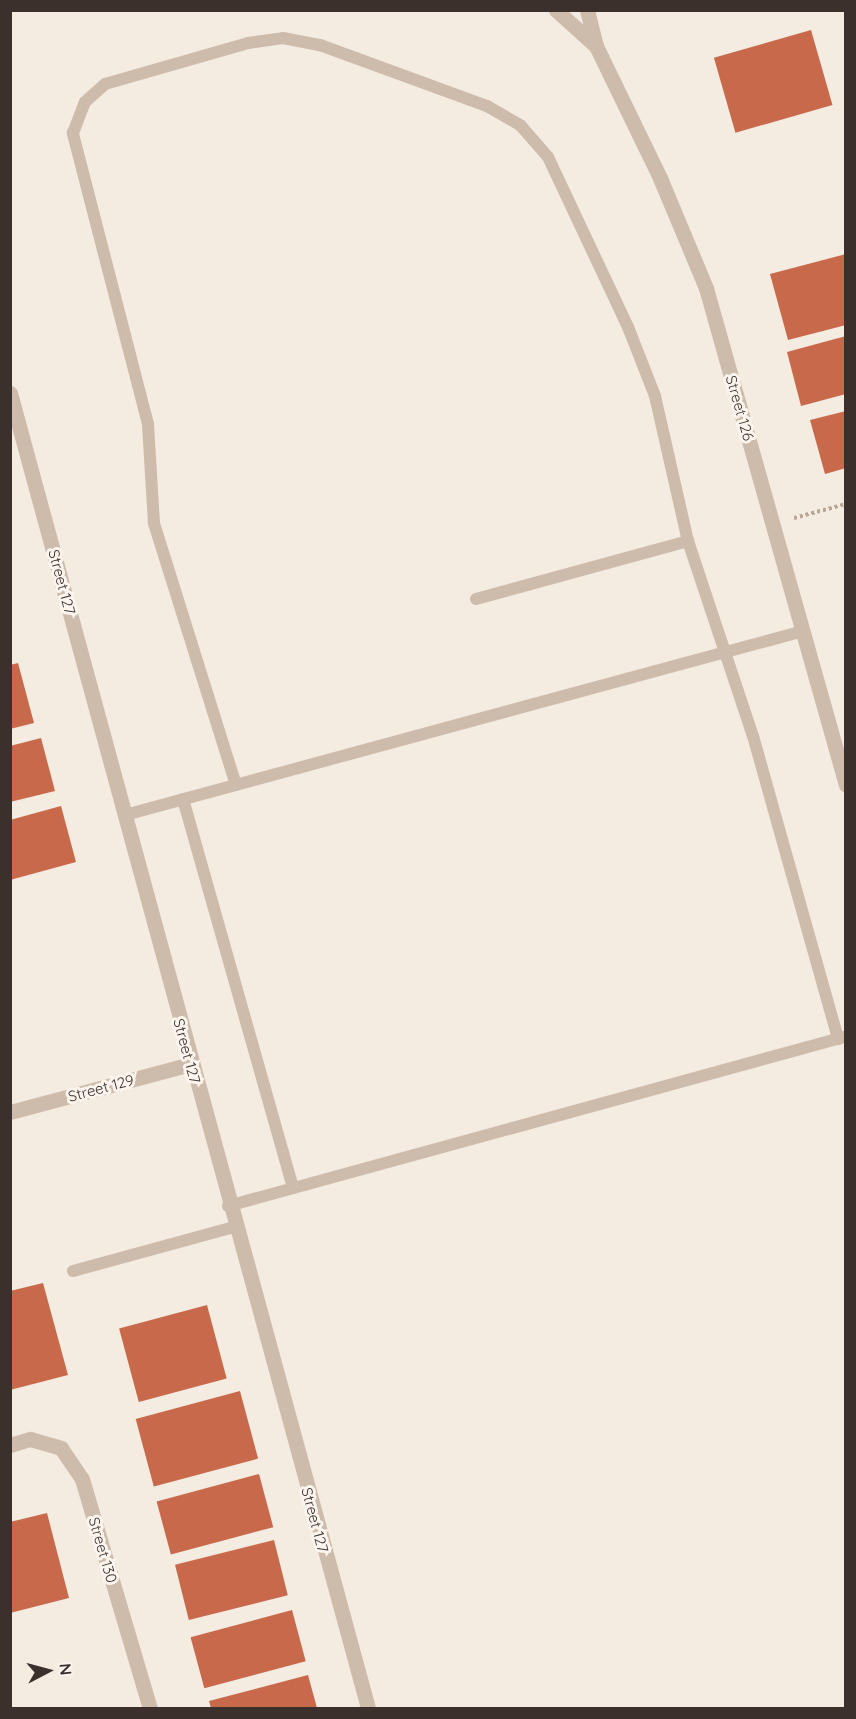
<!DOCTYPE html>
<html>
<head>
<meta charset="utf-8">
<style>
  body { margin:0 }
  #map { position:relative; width:856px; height:1719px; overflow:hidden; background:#f4ebe1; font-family:Quicksand,sans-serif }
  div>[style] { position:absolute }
  .building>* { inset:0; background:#c8694b; transform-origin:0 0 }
  .path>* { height:4px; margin-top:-2px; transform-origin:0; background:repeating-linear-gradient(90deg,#b9a596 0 3px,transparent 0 6px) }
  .lane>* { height:12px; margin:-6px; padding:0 6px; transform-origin:6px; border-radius:6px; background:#cdbbac }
  .street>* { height:15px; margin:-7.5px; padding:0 7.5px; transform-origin:7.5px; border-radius:7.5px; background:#cdbbac }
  span { translate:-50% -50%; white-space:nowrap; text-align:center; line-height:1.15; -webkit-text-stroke:6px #fbf5ee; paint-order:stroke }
  .street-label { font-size:15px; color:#3b302b }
  .frame { position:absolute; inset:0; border:12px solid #3b302b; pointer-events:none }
  .north { position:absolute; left:18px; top:1641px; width:60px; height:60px; -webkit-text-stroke:4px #fbf5ee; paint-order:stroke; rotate:84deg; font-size:16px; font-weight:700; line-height:24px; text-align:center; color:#3b302b }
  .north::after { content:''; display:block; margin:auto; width:21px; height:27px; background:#3b302b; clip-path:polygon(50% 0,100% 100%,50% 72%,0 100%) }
</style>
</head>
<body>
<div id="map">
  <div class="building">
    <div style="left:811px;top:30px;width:78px;height:101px;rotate:74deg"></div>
    <div style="clip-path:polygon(846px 254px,846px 325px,788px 340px,770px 274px)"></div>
    <div style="clip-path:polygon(846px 336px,846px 394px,801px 406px,787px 352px)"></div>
    <div style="clip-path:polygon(846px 411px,846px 468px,825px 474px,810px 420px)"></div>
    <div style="clip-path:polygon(18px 663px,34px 723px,10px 729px,10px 665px)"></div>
    <div style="clip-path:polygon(41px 738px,55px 791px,10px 802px,10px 746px)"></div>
    <div style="clip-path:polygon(61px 806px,76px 862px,10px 880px,10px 820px)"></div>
    <div style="clip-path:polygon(43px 1283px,68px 1375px,10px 1390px,10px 1291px)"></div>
    <div style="left:207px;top:1305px;width:76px;height:91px;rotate:75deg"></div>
    <div style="left:240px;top:1391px;width:70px;height:108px;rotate:75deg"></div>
    <div style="left:259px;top:1474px;width:55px;height:106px;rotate:75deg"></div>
    <div style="clip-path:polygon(47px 1513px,69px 1598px,10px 1613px,10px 1522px)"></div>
    <div style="left:274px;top:1540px;width:57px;height:102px;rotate:76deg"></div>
    <div style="left:292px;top:1610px;width:53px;height:105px;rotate:75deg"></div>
    <div style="clip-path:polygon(308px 1675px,317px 1708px,211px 1708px,209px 1701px)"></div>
  </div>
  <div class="path">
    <div style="left:794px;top:518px;width:54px;rotate:-15.1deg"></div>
  </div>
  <div class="lane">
    <div style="left:476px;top:599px;width:220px;rotate:-15.3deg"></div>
    <div style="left:236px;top:785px;width:275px;rotate:-107.4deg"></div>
    <div style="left:154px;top:523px;width:99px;rotate:-93.5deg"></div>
    <div style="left:148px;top:424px;width:301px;rotate:-104.5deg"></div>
    <div style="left:73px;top:133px;width:33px;rotate:-69deg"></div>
    <div style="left:85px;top:102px;width:27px;rotate:-42deg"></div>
    <div style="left:105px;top:84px;width:149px;rotate:-16deg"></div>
    <div style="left:248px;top:43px;width:35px;rotate:-8deg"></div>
    <div style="left:283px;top:38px;width:38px;rotate:11deg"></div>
    <div style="left:320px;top:45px;width:178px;rotate:20.1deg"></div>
    <div style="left:487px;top:106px;width:39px;rotate:30deg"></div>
    <div style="left:521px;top:126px;width:41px;rotate:48.9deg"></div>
    <div style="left:548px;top:157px;width:188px;rotate:64.8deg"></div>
    <div style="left:628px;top:327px;width:74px;rotate:68.6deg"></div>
    <div style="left:655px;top:396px;width:149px;rotate:77.2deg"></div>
    <div style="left:688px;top:541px;width:206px;rotate:71.6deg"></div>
    <div style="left:753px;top:736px;width:315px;rotate:74.3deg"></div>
    <div style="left:183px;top:799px;width:404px;rotate:74.2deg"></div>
    <div style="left:125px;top:815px;width:703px;rotate:-15.18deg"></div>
    <div style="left:228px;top:1206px;width:639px;rotate:-15.34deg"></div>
    <div style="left:73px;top:1271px;width:167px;rotate:-15.3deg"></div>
  </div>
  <div class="street">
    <div style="left:556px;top:10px;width:54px;rotate:42deg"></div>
    <div style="left:587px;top:10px;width:37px;rotate:76deg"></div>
    <div style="left:596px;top:46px;width:147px;rotate:64.1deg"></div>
    <div style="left:660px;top:178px;width:119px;rotate:67.3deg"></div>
    <div style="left:706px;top:288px;width:516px;rotate:74.27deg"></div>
    <div style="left:10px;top:393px;width:1363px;rotate:74.77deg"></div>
    <div style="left:10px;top:1112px;width:187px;rotate:-14.9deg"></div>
    <div style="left:10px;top:1445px;width:21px;rotate:-17deg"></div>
    <div style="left:30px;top:1439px;width:32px;rotate:16deg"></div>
    <div style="left:61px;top:1448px;width:37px;rotate:56deg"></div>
    <div style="left:82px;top:1479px;width:239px;rotate:73.5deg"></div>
  </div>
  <div class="street-label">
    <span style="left:740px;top:408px;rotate:74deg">Street 126</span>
    <span style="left:62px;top:582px;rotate:75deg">Street 127</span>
    <span style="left:187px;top:1051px;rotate:75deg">Street 127</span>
    <span style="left:101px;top:1088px;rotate:-15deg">Street 129</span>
    <span style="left:315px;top:1520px;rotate:75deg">Street 127</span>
    <span style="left:103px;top:1550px;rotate:74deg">Street 130</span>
  </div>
  <div class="frame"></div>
  <div class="north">N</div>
</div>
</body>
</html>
